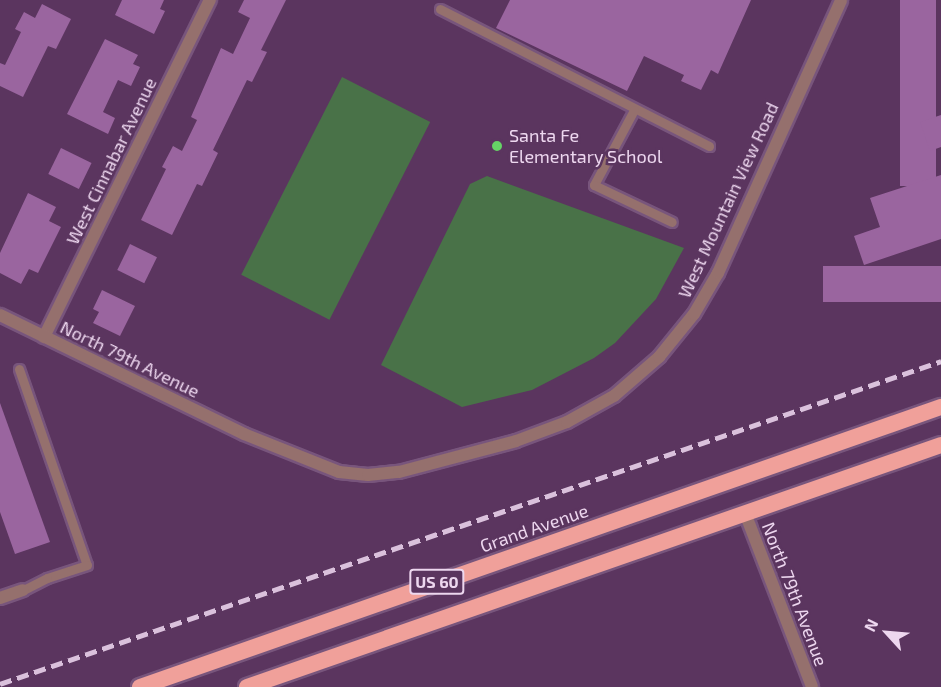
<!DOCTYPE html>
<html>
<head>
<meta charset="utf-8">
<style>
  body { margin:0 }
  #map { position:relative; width:941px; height:687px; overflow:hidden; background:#5b355f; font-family:"Exo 2",sans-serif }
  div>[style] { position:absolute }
  .green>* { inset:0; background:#497248; transform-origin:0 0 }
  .building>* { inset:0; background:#9a659f; transform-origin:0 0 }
  .roads { filter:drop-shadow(2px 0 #78557c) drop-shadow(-2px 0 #78557c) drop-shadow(0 2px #78557c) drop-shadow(0 -2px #78557c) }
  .service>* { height:9px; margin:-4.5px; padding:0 4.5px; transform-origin:4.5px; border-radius:4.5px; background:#95706d }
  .minor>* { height:12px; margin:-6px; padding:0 6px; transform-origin:6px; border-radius:6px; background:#95706d }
  .tertiary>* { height:12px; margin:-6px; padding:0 6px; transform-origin:6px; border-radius:6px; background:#95706d }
  .trunk>* { height:16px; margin:-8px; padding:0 8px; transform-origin:8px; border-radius:8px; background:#f0a09a }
  .rail>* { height:4.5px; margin-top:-2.25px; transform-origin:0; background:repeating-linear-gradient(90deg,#dac1dc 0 12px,transparent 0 18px) }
  .dots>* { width:16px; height:16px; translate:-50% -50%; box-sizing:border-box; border:3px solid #5b355f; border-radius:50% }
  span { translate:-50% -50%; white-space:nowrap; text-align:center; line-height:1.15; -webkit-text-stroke:5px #5b355f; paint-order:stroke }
  .shield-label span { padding:2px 4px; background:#5b355f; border:2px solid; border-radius:4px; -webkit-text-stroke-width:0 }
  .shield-label { font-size:16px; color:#edd7ef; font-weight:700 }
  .poi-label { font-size:18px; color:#edd7ef }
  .left { translate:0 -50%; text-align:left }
  .street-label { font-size:18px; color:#edd7ef }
  .north { position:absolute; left:857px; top:603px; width:60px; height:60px; -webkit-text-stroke:4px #5b355f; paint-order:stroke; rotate:296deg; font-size:16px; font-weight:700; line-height:24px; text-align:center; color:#edd7ef }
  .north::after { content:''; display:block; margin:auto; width:21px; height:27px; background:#edd7ef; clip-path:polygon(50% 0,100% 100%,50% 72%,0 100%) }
</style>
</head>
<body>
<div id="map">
  <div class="green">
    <div style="left:342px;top:77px;width:99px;height:222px;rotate:27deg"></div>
    <div style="clip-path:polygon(487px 176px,684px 248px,656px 299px,615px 343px,594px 358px,532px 390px,462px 407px,381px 365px,470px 184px)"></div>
  </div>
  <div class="building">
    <div style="clip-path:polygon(122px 0,164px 0,160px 9px,165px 11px,154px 34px,115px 15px)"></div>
    <div style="clip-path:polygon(244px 0,286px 0,261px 50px,267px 52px,252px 82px,247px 80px,213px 150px,218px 153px,202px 186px,197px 184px,172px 235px,141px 220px,166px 169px,162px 167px,173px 146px,182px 151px,197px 120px,191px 117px,221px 48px,233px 54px,250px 18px,238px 12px)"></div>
    <div style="clip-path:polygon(510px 0,751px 0,718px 74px,711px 70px,701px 90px,681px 81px,684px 75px,644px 56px,627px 91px,496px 28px)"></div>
    <div style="left:900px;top:0;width:36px;height:186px"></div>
    <div style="clip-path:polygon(42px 4px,71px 19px,56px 49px,48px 46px,23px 97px,0 86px,0 63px,5px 65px,21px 32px,15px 29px,24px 12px,35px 18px)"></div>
    <div style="clip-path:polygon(105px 39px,138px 55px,133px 64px,140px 67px,131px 86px,118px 80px,103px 112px,115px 118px,108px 134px,67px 114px)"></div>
    <div style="clip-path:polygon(941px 115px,941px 147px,930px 151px,920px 122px)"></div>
    <div style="left:61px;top:148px;width:34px;height:29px;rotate:26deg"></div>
    <div style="clip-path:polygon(941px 175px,941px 239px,864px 265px,854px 236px,880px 227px,870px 198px)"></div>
    <div style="clip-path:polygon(28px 193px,56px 207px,49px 221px,61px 227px,38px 273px,29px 269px,21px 284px,0 273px,0 253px)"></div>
    <div style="left:130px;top:244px;width:30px;height:29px;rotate:26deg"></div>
    <div style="left:941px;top:266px;width:36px;height:118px;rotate:90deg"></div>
    <div style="clip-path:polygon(102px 290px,135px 306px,120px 336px,93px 323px,99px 312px,93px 309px)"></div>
    <div style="clip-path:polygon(0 403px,50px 542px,15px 554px,0 512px)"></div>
  </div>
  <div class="roads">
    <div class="service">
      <div style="left:440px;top:9px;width:302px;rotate:27deg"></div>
      <div style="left:634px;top:110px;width:85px;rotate:118.1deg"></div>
      <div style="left:594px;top:185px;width:86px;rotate:25.4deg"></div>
      <div style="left:19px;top:369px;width:207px;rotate:70.9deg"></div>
      <div style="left:87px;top:565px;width:42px;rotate:162deg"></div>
      <div style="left:47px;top:578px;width:27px;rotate:153deg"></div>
    </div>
    <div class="minor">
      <div style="left:44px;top:337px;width:376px;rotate:-63.8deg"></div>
      <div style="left:745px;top:513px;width:186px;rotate:68.9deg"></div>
      <div style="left:0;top:598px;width:24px;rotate:-19deg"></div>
    </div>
    <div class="tertiary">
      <div style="left:0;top:315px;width:271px;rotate:26deg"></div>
      <div style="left:244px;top:434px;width:102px;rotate:21.8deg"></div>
      <div style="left:339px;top:472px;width:29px;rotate:6deg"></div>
      <div style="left:368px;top:475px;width:31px;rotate:-6deg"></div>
      <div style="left:399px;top:472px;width:121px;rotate:-14.8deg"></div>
      <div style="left:516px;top:441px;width:54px;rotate:-20.4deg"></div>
      <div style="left:567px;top:422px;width:54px;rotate:-29deg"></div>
      <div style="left:614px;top:396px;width:60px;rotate:-40.9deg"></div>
      <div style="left:659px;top:357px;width:55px;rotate:-50.9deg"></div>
      <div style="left:694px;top:314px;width:48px;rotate:-59.7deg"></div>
      <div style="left:718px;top:273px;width:299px;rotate:-65.7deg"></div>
    </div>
    <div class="trunk">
      <div style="left:140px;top:687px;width:849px;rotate:-19.27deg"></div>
      <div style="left:247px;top:687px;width:735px;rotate:-19.22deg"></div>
    </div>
  </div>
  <div class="rail">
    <div style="left:0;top:684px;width:995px;rotate:-18.94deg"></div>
  </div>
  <div class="dots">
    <div style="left:497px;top:146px;background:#66d466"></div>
  </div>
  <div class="shield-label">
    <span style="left:437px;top:582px">US 60</span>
  </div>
  <div class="poi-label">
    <span class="left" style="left:509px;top:146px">Santa Fe<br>Elementary School</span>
  </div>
  <div class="street-label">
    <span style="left:111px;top:161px;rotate:-64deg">West Cinnabar Avenue</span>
    <span style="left:728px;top:200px;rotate:-65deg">West Mountain View Road</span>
    <span style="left:130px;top:359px;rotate:26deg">North 79th Avenue</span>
    <span style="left:534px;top:528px;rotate:-19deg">Grand Avenue</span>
    <span style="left:795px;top:594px;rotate:69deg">North 79th Avenue</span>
  </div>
  <div class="north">N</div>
</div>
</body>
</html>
